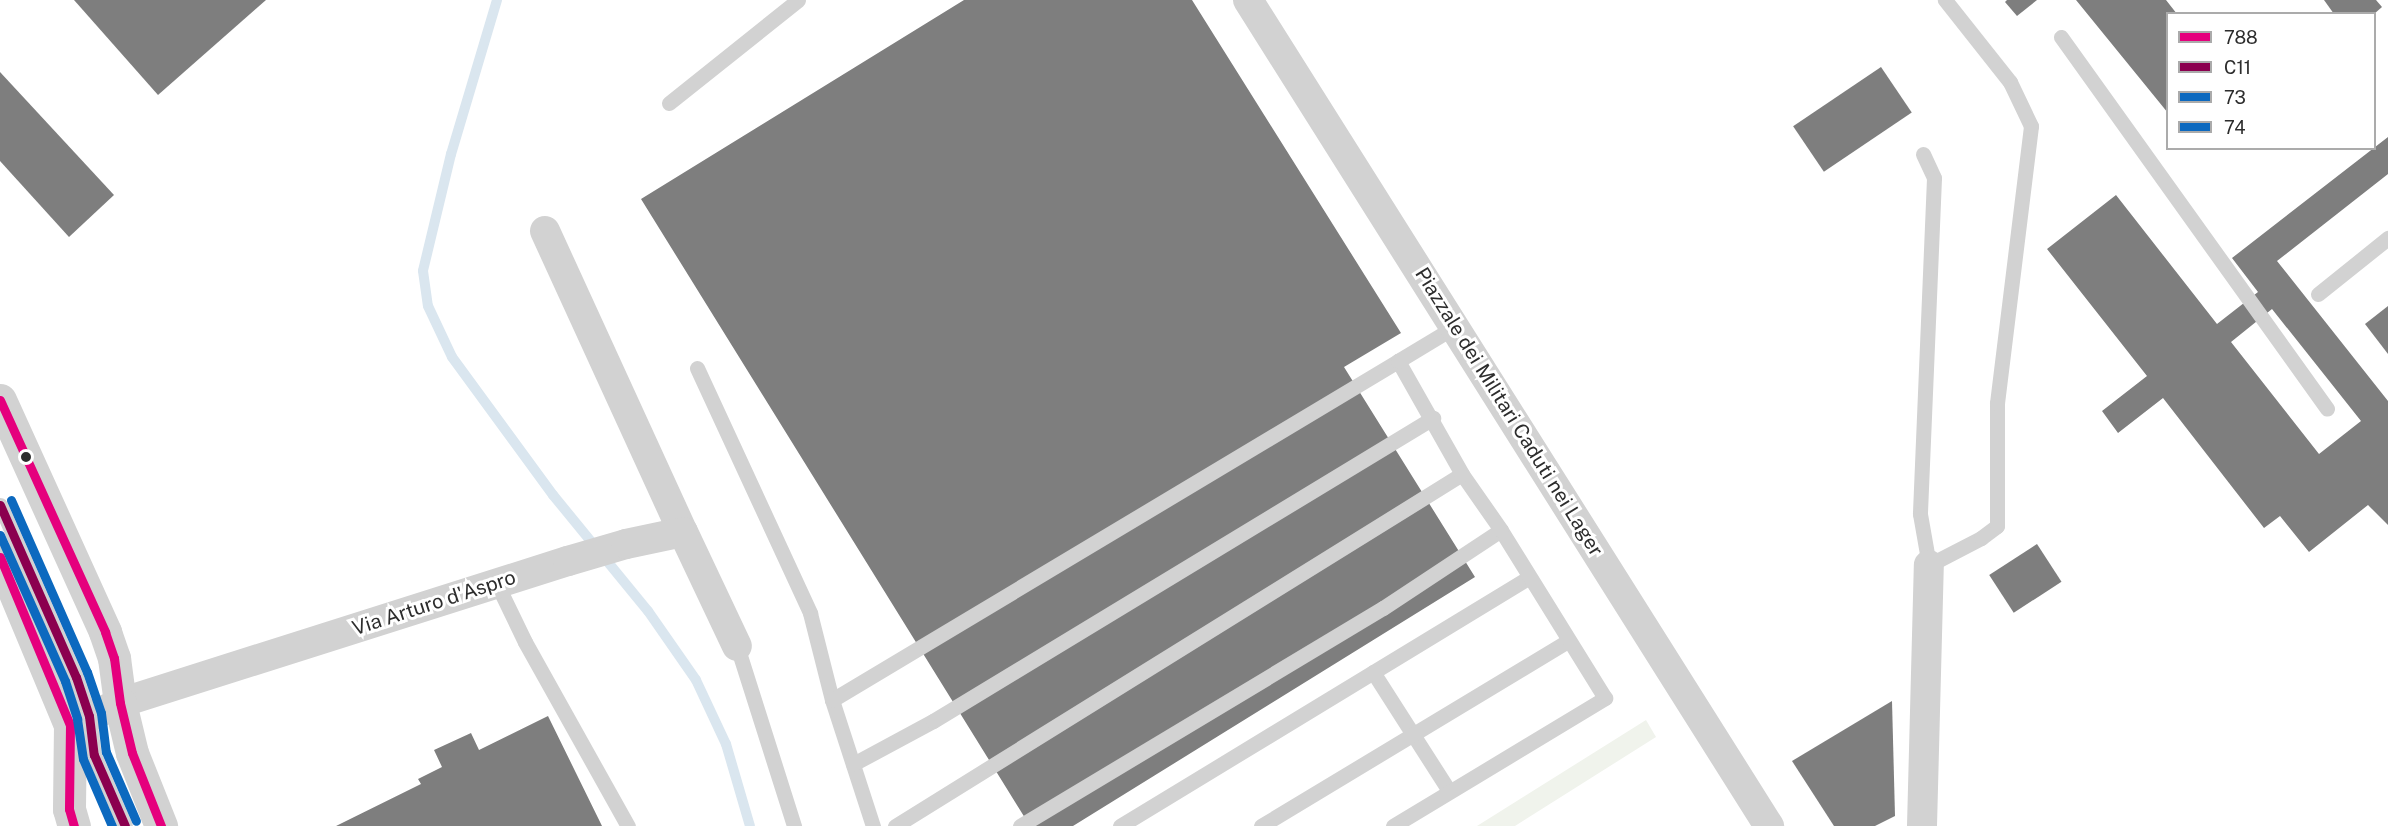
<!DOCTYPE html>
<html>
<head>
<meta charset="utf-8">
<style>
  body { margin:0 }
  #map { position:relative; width:2388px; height:826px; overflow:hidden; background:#fff; font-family:"Public Sans",sans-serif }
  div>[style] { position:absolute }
  .green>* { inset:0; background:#f0f3ec }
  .stream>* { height:10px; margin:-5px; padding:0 5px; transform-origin:5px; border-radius:5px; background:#dae6ef }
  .building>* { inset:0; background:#7e7e7e; transform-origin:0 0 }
  .service>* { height:15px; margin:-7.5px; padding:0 7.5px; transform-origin:7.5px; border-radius:7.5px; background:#d2d2d2 }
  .minor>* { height:30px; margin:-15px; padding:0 15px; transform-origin:15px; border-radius:15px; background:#d2d2d2 }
  .tertiary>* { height:33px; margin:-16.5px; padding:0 16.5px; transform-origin:16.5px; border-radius:16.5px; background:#d2d2d2 }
  .bus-1>* { height:9px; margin:-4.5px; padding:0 4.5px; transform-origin:4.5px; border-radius:4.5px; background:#e5007d }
  .bus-2>* { height:9px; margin:-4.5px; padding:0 4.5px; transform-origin:4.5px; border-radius:4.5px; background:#8b004f }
  .bus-3>* { height:9px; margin:-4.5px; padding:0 4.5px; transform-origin:4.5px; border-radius:4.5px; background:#0c69bf }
  .bus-4>* { height:9px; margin:-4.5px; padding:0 4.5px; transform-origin:4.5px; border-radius:4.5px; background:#0c69bf }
  .dots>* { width:16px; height:16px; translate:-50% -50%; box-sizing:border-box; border:3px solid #fff; border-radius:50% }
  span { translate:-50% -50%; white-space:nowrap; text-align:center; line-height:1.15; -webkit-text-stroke:6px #fff; paint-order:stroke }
  .street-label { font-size:20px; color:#2d2d2d }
  .legend { position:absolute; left:2166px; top:12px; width:210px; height:138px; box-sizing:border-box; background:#fff; border:2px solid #ababab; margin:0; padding:8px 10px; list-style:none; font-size:18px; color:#2d2d2d }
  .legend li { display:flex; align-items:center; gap:12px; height:30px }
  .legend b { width:30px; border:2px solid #ababab }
</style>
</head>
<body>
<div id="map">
  <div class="green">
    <div style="clip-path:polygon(1646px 720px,1656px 737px,1515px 826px,1477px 826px)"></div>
  </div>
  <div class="stream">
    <div style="left:497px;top:0;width:161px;rotate:106.6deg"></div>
    <div style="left:451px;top:154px;width:120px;rotate:103.5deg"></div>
    <div style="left:423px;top:271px;width:35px;rotate:82deg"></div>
    <div style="left:428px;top:306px;width:56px;rotate:64.8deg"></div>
    <div style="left:452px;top:357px;width:171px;rotate:53.8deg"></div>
    <div style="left:553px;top:495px;width:150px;rotate:50.7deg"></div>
    <div style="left:648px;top:611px;width:84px;rotate:55.2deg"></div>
    <div style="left:696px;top:680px;width:71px;rotate:64.9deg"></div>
    <div style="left:726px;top:744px;width:85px;rotate:73.7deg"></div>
  </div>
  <div class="building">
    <div style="clip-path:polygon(74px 0,266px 0,158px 95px)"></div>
    <div style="clip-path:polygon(964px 0,1192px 0,1401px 333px,1344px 367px,1475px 577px,1073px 826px,1030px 826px,641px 199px)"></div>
    <div style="clip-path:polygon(2007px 0,2037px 0,2017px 16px,2005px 2px)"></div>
    <div style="clip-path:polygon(2076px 0,2166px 0,2177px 14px,2168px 14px,2168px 113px)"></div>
    <div style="clip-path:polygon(2324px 0,2376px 0,2382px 7px,2374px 14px,2334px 14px)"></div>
    <div style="left:1881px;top:67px;width:55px;height:106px;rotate:56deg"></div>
    <div style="clip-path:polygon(0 72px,114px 195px,69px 237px,0 161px)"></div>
    <div style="clip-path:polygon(evenodd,2388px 137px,2388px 174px,2277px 261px,2388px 401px,2388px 525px,2368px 505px,2309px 552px,2280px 516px,2264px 528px,2163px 398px,2118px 433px,2102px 411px,2147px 376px,2047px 249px,2116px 195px,2217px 324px,2258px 292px,2232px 258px,2388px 137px,2272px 309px,2361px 421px,2319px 454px,2231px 342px,2272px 309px)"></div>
    <div style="clip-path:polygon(2388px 306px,2388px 354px,2365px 324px)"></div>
    <div style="left:2037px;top:544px;width:45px;height:57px;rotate:57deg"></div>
    <div style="clip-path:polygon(1892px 701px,1895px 816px,1875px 826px,1834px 826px,1792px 761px)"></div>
    <div style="clip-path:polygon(548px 716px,602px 826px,336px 826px,421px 784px,418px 779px,442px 767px,434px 750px,471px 733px,479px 750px)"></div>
  </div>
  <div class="service">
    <div style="left:2061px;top:37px;width:457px;rotate:54.4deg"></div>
    <div style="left:669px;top:103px;width:165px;rotate:-38.6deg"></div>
    <div style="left:1923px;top:154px;width:26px;rotate:65deg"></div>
    <div style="left:1934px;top:178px;width:336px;rotate:92.4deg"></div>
    <div style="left:1920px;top:514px;width:52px;rotate:80deg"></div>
    <div style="left:1929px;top:565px;width:59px;rotate:-27.4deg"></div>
    <div style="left:1981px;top:538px;width:20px;rotate:-37deg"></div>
    <div style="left:1997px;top:526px;width:123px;rotate:-90deg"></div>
    <div style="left:1997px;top:403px;width:279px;rotate:-83deg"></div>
    <div style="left:2031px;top:126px;width:49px;rotate:-115.5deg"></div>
    <div style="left:2010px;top:82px;width:105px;rotate:-128.4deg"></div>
    <div style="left:2318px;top:294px;width:90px;rotate:-38.7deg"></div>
    <div style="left:697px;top:368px;width:270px;rotate:65.2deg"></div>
    <div style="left:810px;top:613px;width:90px;rotate:75.8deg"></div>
    <div style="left:832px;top:700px;width:133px;rotate:72deg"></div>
    <div style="left:0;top:505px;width:188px;rotate:66.2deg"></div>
    <div style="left:76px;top:677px;width:41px;rotate:71.6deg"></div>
    <div style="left:89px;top:716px;width:39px;rotate:83deg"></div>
    <div style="left:94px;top:755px;width:77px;rotate:66.4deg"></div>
    <div style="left:497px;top:584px;width:64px;rotate:64.2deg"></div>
    <div style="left:525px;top:642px;width:211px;rotate:60.8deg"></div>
    <div style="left:737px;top:646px;width:189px;rotate:72.4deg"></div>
    <div style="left:1373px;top:672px;width:141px;rotate:57.4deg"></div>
    <div style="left:832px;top:700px;width:660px;rotate:-30.92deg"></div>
    <div style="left:853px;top:764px;width:91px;rotate:-28.3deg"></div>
    <div style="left:933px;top:721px;width:585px;rotate:-31.22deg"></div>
    <div style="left:895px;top:826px;width:667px;rotate:-31.83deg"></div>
    <div style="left:1020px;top:826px;width:423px;rotate:-31deg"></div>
    <div style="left:1383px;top:608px;width:141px;rotate:-33.5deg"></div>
    <div style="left:1120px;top:826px;width:479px;rotate:-31.3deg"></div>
    <div style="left:1261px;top:826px;width:358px;rotate:-31.1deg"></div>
    <div style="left:1393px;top:826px;width:248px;rotate:-31.1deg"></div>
    <div style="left:1605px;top:698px;width:198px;rotate:-121.8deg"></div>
    <div style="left:1501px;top:530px;width:68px;rotate:-124.9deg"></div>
    <div style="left:1462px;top:474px;width:130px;rotate:-119.5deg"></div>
    <div style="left:1398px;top:361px;width:68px;rotate:-31.1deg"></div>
  </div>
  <div class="minor">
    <div style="left:1248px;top:0;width:977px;rotate:57.76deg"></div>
    <div style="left:545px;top:231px;width:331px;rotate:65.4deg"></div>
    <div style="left:70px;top:725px;width:55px;rotate:-23.7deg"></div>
    <div style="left:120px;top:703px;width:470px;rotate:-17.6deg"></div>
    <div style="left:568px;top:561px;width:60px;rotate:-16.3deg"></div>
    <div style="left:626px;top:544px;width:58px;rotate:-11.9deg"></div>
    <div style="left:683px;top:532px;width:126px;rotate:64.7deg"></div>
    <div style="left:1922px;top:826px;width:261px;rotate:-88.5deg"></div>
  </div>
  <div class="tertiary">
    <div style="left:0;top:400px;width:255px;rotate:65.6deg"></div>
    <div style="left:105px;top:632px;width:28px;rotate:71deg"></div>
    <div style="left:114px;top:658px;width:45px;rotate:82.4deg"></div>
    <div style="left:120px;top:703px;width:51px;rotate:76.5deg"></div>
    <div style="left:132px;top:753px;width:79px;rotate:68.3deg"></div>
    <div style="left:0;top:557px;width:182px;rotate:67.4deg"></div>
    <div style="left:70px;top:725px;width:84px;rotate:90.7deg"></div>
    <div style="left:69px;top:809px;width:18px;rotate:74deg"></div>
  </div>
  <div class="bus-1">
    <div style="left:0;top:400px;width:255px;rotate:65.6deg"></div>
    <div style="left:105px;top:632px;width:28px;rotate:71deg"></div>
    <div style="left:114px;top:658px;width:45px;rotate:82.4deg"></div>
    <div style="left:120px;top:703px;width:51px;rotate:76.5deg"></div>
    <div style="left:132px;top:753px;width:79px;rotate:68.3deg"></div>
    <div style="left:0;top:557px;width:182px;rotate:67.4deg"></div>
    <div style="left:70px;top:725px;width:84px;rotate:90.7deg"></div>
    <div style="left:69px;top:809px;width:18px;rotate:74deg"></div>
  </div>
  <div class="bus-2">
    <div style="left:0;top:505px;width:188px;rotate:66.2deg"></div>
    <div style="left:76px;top:677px;width:41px;rotate:71.6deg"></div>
    <div style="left:89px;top:716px;width:39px;rotate:83deg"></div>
    <div style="left:94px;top:755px;width:77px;rotate:66.4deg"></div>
  </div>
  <div class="bus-3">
    <div style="left:0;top:535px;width:160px;rotate:66deg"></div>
    <div style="left:65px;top:681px;width:40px;rotate:72deg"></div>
    <div style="left:77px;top:719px;width:40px;rotate:81.5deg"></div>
    <div style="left:83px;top:759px;width:73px;rotate:66.6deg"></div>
  </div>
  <div class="bus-4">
    <div style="left:11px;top:500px;width:188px;rotate:66.2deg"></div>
    <div style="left:87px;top:672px;width:43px;rotate:71.1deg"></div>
    <div style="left:101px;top:713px;width:39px;rotate:83deg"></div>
    <div style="left:106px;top:752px;width:75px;rotate:66.5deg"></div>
  </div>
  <div class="dots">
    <div style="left:26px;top:457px;background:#2d2d2d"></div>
  </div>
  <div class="street-label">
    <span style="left:1509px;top:412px;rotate:58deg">Piazzale dei Militari Caduti nei Lager</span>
    <span style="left:434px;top:603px;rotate:-18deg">Via Arturo d'Aspro</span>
  </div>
  <ul class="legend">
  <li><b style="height:8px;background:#e5007d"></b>788</li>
  <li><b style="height:8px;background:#8b004f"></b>C11</li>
  <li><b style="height:8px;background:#0c69bf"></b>73</li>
  <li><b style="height:8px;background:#0c69bf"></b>74</li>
  </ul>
</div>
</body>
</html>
